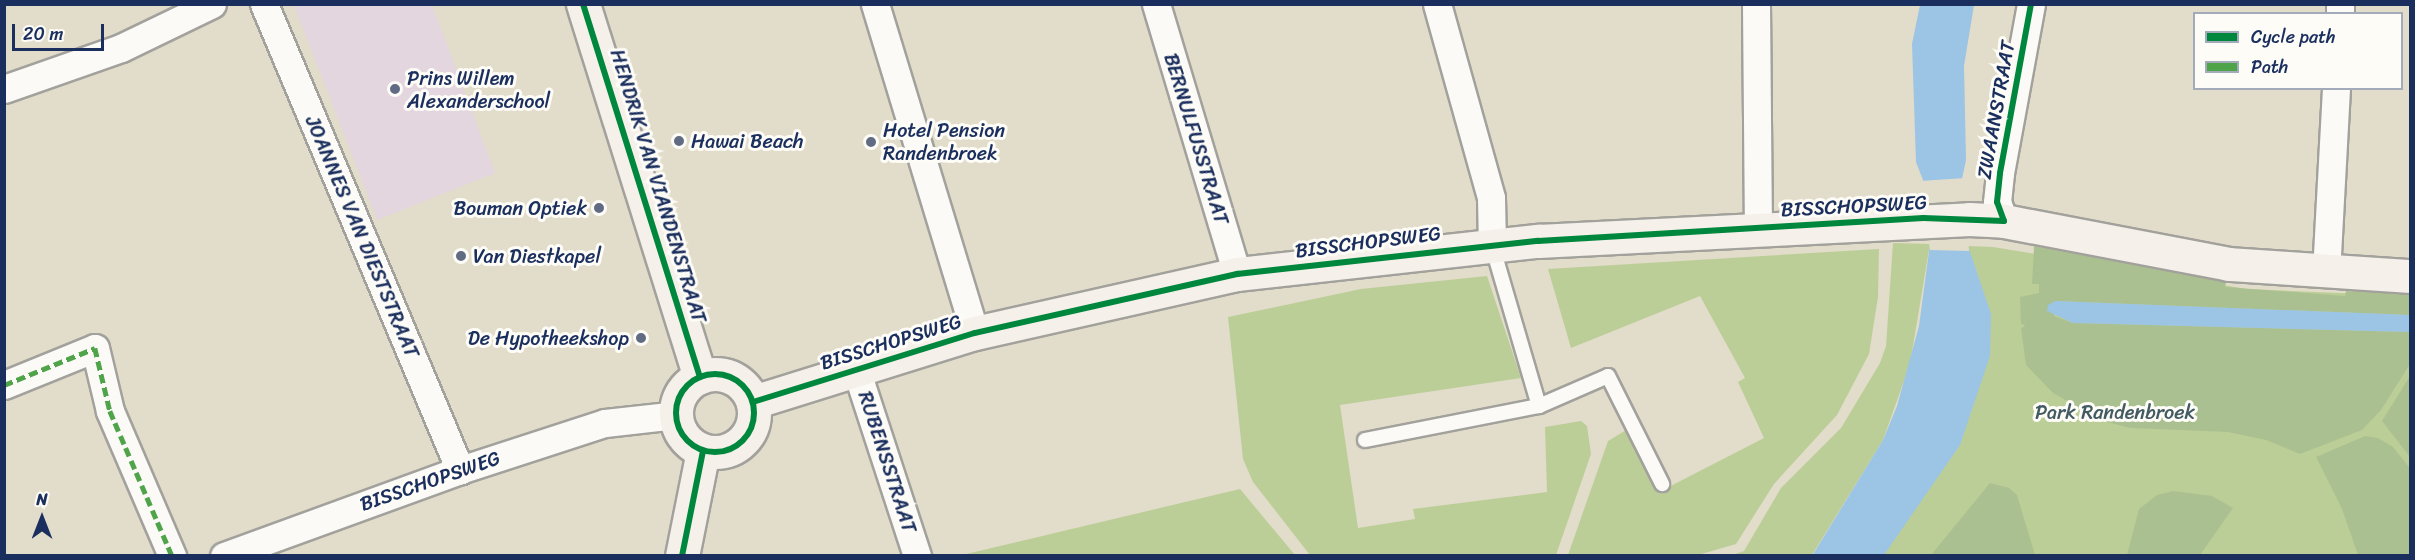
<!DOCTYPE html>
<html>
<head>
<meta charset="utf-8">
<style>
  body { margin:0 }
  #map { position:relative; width:2415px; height:560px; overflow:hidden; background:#e2dcca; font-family:Sriracha,sans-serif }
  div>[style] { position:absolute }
  .built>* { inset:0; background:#e4d6df }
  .green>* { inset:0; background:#bcce97 }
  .forest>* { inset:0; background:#aac090 }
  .water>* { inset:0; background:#9cc4e5 }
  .pier>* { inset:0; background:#e2dcca }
  .roads { filter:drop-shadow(2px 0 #a2a19c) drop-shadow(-2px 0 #a2a19c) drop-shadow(0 2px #a2a19c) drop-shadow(0 -2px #a2a19c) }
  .lane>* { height:14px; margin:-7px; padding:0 7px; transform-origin:7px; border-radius:7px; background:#fbfaf7 }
  .street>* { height:27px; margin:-13.5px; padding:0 13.5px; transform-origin:13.5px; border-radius:13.5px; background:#fbfaf7 }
  .secondary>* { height:33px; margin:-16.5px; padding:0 16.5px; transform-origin:16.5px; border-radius:16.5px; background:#f5f0e9 }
  .secondary>.ring { margin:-16.5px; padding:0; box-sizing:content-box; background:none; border:33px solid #f5f0e9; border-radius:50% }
  .quiet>* { height:4.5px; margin-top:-2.25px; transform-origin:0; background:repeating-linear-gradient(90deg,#4fa44a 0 9px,transparent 0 13.5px) }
  .cycleway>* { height:6px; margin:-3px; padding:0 3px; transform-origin:3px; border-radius:3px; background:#00873e }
  .cycleway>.ring { margin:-3px; padding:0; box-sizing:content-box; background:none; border:6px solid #00873e; border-radius:50% }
  .dots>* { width:16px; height:16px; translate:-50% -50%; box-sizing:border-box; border:3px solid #fdfcf7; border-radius:50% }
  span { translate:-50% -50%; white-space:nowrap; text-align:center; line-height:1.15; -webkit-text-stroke:6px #fdfcf7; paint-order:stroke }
  .poi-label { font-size:20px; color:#1b2f5e }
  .left { translate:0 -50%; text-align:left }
  .right { translate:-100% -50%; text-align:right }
  .street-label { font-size:20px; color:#1b2f5e }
  .park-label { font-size:20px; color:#425b63 }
  .frame { position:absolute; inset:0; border:6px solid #1b2f5e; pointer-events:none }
  .legend { position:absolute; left:2193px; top:12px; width:210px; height:78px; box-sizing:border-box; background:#fdfcf7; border:2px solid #a3aaba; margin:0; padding:8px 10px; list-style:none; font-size:18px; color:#1b2f5e }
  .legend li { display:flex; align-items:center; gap:12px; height:30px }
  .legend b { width:30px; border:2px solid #a3aaba }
  .north { position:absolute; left:12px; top:488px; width:60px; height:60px; -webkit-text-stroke:4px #fdfcf7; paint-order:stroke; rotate:0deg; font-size:16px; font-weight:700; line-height:24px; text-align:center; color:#1b2f5e }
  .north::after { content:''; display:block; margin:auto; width:21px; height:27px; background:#1b2f5e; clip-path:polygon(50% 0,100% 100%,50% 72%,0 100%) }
  .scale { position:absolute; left:12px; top:24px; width:92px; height:27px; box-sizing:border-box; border:3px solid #1b2f5e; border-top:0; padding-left:8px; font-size:18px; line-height:21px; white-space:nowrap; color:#1b2f5e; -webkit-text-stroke:4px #fdfcf7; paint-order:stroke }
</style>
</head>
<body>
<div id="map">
  <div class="built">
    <div style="clip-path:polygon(294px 5px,432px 5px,495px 173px,377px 220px)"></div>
  </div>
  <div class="green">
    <div style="clip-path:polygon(1893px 243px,1930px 244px,1910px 364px,1883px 440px,1812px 555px,1729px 556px,1744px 551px,1781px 488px,1841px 428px,1880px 363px,1886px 346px)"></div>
    <div style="clip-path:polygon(1968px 246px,1993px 247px,2247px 289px,2410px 296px,2410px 555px,1883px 556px)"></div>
    <div style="clip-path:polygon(1879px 249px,1878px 297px,1869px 354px,1837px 415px,1774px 484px,1736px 544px,1698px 555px,1568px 555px,1608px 441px,1628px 429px,1659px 492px,1764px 438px,1738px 382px,1745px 378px,1700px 296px,1571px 348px,1548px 269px)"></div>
    <div style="clip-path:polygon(1487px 276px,1521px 378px,1340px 405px,1358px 528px,1415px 519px,1413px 509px,1547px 492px,1545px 427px,1581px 421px,1587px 426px,1591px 454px,1556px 555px,1310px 555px,1253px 482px,1243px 459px,1228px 317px,1361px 289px)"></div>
    <div style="clip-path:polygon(1240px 489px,1295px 555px,962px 555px)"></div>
  </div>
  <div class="forest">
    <div style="clip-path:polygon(2034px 246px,2226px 282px,2225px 287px,2345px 296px,2346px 291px,2410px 294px,2410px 315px,2055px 301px,2054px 316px,2073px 323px,2410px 332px,2410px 364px,2381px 410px,2362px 430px,2300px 454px,2266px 440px,2228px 432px,2131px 428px,2103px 421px,2053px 393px,2026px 365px,2021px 329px,2025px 325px,2021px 324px,2020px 297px,2039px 293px,2039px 284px,2032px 284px)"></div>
    <div style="clip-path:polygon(2410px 376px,2410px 457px,2382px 421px)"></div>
    <div style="clip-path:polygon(2365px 436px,2378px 438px,2393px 447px,2409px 467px,2410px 555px,2358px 555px,2342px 509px,2316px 457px)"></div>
    <div style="clip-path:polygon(1990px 483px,2009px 488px,2017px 495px,2035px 555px,1931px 555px)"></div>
    <div style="clip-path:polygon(2173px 491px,2212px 496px,2233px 508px,2200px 555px,2127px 555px,2139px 509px,2157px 495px)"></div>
  </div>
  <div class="water">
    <div style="clip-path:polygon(1920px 5px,1974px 5px,1964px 66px,1966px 160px,1962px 179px,1968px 246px,1991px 314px,1990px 356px,1960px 445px,1884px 555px,1812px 556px,1883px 440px,1897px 406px,1919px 326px,1930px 244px,1923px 180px,1916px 162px,1912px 44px)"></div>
    <div style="clip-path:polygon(2055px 301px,2410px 315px,2410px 332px,2073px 323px,2047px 311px,2048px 305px)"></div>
  </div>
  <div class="pier">
    <div style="clip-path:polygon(1965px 178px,1969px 251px,1930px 250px,1920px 181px)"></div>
  </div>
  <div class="roads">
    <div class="lane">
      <div style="left:1539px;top:406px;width:75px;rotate:-23.5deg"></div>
      <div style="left:1608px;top:376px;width:121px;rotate:63.4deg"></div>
      <div style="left:1365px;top:440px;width:177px;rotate:-11.1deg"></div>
      <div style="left:1539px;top:406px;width:168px;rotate:-106.3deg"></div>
    </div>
    <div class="street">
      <div style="left:264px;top:4px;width:506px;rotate:67.19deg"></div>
      <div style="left:875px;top:4px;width:344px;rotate:73.1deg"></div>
      <div style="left:1156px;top:4px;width:282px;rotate:73.3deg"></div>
      <div style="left:1437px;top:4px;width:201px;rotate:74.4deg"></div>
      <div style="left:1491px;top:198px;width:46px;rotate:88.8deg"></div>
      <div style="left:1756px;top:4px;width:223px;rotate:89.5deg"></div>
      <div style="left:2340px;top:14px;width:10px;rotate:-90deg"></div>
      <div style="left:4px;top:89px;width:124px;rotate:-19.3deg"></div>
      <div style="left:121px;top:48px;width:101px;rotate:-25.8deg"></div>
      <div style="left:2004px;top:221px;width:20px;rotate:-110deg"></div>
      <div style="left:1997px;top:202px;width:29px;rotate:-84deg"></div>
      <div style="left:2000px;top:173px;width:172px;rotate:-79.6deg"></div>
      <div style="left:2326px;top:273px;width:185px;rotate:-86.9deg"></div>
      <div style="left:856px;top:369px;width:197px;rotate:71.9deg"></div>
      <div style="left:4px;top:385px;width:98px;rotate:-22.1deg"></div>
      <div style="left:95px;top:348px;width:65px;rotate:76.6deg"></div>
      <div style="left:110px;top:411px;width:158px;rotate:66.8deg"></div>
      <div style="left:224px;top:556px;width:251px;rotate:-20deg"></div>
      <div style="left:460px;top:470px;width:152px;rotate:-18deg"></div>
      <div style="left:605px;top:423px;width:71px;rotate:-6.4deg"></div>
    </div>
    <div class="secondary">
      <div style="left:583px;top:4px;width:391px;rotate:72.6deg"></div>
      <div class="ring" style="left:676px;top:374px;width:45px;height:45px"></div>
      <div style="left:753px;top:402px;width:232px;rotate:-17.3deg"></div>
      <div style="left:975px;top:333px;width:269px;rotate:-12.7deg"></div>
      <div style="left:1237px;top:274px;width:303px;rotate:-6.3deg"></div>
      <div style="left:1538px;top:241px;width:432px;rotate:-2.9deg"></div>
      <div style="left:1969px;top:219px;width:35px;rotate:3deg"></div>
      <div style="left:2004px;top:221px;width:229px;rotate:10.8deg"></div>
      <div style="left:2229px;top:264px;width:181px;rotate:3.8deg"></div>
      <div style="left:682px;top:556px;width:107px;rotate:-78.7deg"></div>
    </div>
  </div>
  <div class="quiet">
    <div style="left:4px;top:385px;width:98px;rotate:-22.1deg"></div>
    <div style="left:95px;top:348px;width:65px;rotate:76.6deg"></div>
    <div style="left:110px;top:411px;width:158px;rotate:66.8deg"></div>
  </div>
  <div class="cycleway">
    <div style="left:583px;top:4px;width:391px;rotate:72.6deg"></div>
    <div class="ring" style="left:676px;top:374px;width:72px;height:72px"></div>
    <div style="left:753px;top:402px;width:232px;rotate:-17.3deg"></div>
    <div style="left:975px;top:333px;width:269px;rotate:-12.7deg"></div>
    <div style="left:1237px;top:274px;width:303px;rotate:-6.3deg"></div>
    <div style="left:1538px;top:241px;width:386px;rotate:-3.4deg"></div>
    <div style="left:1923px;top:218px;width:81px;rotate:2.1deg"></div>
    <div style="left:2004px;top:221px;width:20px;rotate:-110deg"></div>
    <div style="left:1997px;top:202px;width:29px;rotate:-84deg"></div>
    <div style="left:2000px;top:173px;width:172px;rotate:-79.6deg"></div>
    <div style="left:682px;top:556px;width:107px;rotate:-78.7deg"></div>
  </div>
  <div class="dots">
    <div style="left:395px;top:89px;background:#616c84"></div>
    <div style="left:679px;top:141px;background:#616c84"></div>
    <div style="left:871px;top:142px;background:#616c84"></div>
    <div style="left:599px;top:208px;background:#616c84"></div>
    <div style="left:461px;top:256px;background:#616c84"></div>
    <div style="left:641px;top:338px;background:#616c84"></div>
  </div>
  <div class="poi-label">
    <span class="left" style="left:407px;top:90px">Prins Willem<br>Alexanderschool</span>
    <span class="left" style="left:883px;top:142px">Hotel Pension<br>Randenbroek</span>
    <span class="left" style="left:691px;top:141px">Hawai Beach</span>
    <span class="right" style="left:587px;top:208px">Bouman Optiek</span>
    <span class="left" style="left:473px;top:256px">Van Diestkapel</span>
    <span class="right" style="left:629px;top:338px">De Hypotheekshop</span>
  </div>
  <div class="street-label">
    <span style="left:1996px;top:110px;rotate:-80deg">ZWAANSTRAAT</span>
    <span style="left:1196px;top:139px;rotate:73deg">BERNULFUSSTRAAT</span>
    <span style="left:658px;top:186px;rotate:73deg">HENDRIK VAN VIANDENSTRAAT</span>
    <span style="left:1854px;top:206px;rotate:-3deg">BISSCHOPSWEG</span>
    <span style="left:362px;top:237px;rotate:67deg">JOANNES VAN DIESTSTRAAT</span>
    <span style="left:1368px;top:242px;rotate:-7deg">BISSCHOPSWEG</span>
    <span style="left:891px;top:342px;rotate:-17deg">BISSCHOPSWEG</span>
    <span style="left:887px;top:462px;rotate:72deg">RUBENSSTRAAT</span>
    <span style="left:430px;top:481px;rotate:-19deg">BISSCHOPSWEG</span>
  </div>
  <div class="park-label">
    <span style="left:2115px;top:412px">Park Randenbroek</span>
  </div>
  <div class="frame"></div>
  <ul class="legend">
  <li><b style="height:8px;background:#00873e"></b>Cycle path</li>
  <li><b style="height:8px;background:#4fa44a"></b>Path</li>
  </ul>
  <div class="north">N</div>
  <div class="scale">20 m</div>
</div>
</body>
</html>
